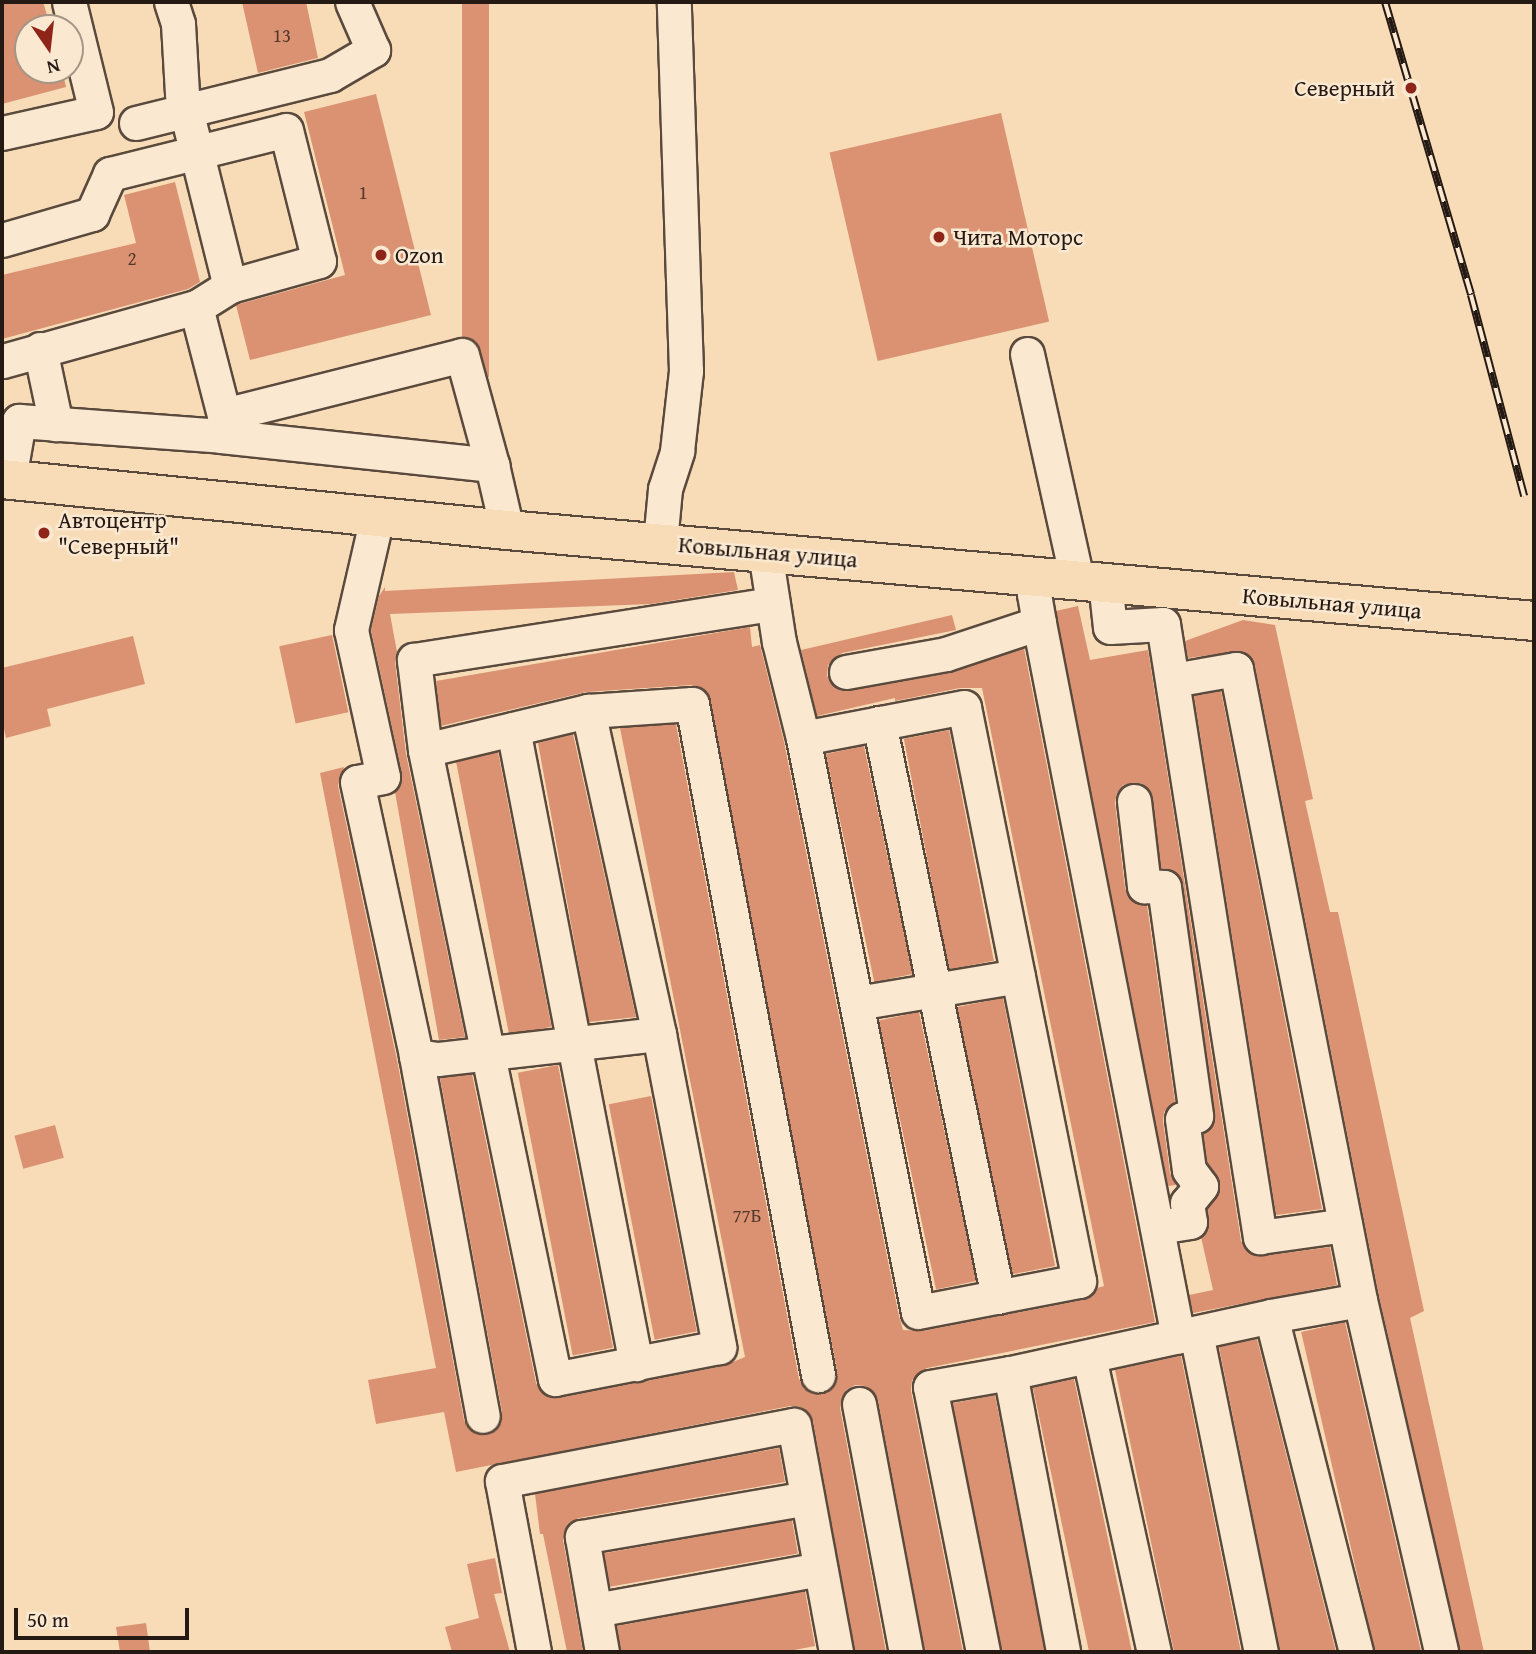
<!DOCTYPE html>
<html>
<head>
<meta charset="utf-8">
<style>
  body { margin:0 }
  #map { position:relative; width:1536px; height:1654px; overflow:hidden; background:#f7dcb7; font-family:"Gentium Book Plus",serif }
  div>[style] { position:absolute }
  .building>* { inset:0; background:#db9272; transform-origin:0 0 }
  .roads { filter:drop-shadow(2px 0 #5a4a3d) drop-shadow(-2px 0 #5a4a3d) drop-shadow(0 2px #5a4a3d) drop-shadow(0 -2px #5a4a3d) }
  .minor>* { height:33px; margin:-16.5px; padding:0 16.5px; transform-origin:16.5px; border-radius:16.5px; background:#fae8d0 }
  .major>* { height:38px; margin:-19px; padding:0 19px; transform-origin:19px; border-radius:19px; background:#f7dcb7 }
  .rail>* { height:8px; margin-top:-4px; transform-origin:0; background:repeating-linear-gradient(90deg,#fae8d0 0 16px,#251914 0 32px); box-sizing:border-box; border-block:2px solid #251914 }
  .dots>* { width:19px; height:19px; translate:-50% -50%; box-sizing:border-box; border:4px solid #fae8d0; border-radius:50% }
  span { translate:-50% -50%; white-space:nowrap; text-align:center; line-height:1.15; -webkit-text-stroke:5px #fae8d0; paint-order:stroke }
  .number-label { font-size:19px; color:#52372c }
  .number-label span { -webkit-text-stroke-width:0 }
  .poi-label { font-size:23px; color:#251914 }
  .right { translate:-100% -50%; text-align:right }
  .left { translate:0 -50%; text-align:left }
  .street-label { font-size:23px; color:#251914 }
  .frame { position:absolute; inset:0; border:4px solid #251914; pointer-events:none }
  .north { position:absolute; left:14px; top:14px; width:70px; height:70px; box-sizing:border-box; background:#fae8d0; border:2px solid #a59585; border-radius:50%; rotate:166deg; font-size:19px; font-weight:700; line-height:28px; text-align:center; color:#251914 }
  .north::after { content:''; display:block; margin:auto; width:24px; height:32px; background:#8f2418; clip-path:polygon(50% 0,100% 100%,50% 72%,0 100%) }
  .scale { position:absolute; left:14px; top:1608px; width:175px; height:32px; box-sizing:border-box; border:4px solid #251914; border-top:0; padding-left:9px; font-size:21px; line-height:24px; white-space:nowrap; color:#251914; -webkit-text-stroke:5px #fae8d0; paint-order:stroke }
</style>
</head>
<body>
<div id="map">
  <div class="building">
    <div style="clip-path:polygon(2px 2px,43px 2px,51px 28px,28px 28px,28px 70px,62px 70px,66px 87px,2px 104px)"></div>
    <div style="clip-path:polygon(242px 2px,306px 2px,318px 58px,258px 73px)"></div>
    <div style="left:462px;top:2px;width:27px;height:375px"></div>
    <div style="clip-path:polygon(376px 94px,431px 315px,250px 360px,236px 305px,345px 275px,304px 112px)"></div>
    <div style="left:1001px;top:113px;width:214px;height:176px;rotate:77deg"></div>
    <div style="clip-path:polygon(175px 182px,200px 282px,188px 289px,2px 339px,2px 275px,136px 243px,124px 195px)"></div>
    <div style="clip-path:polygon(734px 572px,738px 590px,651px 604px,390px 614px,397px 652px,395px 662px,406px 754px,465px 1037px,439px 1040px,395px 792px,401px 784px,402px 773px,371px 630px,379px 596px,385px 587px,385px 591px)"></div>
    <div style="clip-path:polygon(1078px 606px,1090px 660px,1148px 650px,1241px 1241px,1252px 1255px,1262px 1256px,1330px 1247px,1337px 1285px,1193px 1313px,1189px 1295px,1213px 1290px,1201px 1237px,1208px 1228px,1207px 1209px,1219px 1191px,1220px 1183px,1207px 1162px,1203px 1133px,1214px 1123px,1215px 1113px,1183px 884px,1174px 871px,1161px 868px,1150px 790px,1141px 783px,1123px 785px,1117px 793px,1115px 803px,1125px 888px,1134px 902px,1147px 905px,1175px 1102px,1164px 1112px,1163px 1121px,1170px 1173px,1176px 1185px,1168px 1186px,1056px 611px)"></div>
    <div style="clip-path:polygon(952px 615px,956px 630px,842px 653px,828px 665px,827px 676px,839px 690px,849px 691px,950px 673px,1024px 648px,1155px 1322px,927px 1368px,912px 1380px,911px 1391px,963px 1652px,925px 1652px,878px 1400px,873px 1391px,865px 1386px,855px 1385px,846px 1390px,840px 1408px,886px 1652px,855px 1652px,813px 1421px,801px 1407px,790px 1406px,456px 1472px,444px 1412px,376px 1424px,368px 1380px,436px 1368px,320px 773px,344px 767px,338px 786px,397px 1060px,464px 1420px,469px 1429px,486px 1435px,496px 1430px,502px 1412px,440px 1078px,472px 1074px,536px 1383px,541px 1392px,559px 1398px,723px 1366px,745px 1357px,620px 728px,676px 724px,799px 1379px,811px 1393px,822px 1394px,836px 1382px,837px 1371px,707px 693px,691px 685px,586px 692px,441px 726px,436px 681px,750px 627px,752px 647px,760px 645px,784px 742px,899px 1316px,903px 1330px,922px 1331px,1083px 1300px,1097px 1288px,1104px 1286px,982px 688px,960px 688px,895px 701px,895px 698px,817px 716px,801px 650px)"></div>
    <div style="clip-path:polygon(1243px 620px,1275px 625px,1313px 799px,1305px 801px,1330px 912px,1338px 912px,1424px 1311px,1410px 1318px,1484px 1652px,1460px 1652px,1379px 1296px,1255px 665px,1250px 656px,1242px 651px,1188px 658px,1185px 641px)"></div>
    <div style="left:332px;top:635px;width:79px;height:54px;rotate:78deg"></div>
    <div style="clip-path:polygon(133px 636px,145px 684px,47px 709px,51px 726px,6px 738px,2px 720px,2px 668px)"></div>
    <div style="clip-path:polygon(1221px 691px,1322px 1209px,1276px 1215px,1194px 696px)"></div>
    <div style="left:949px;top:730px;width:235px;height:46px;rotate:79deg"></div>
    <div style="clip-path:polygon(573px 734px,636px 1017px,589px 1022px,538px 743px)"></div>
    <div style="left:864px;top:746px;width:233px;height:39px;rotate:78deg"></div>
    <div style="left:498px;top:752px;width:280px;height:43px;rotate:79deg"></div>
    <div style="left:1003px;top:998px;width:273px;height:47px;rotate:79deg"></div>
    <div style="left:919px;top:1012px;width:275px;height:41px;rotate:78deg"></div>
    <div style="left:558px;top:1065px;width:288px;height:41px;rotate:79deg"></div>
    <div style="left:651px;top:1096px;width:240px;height:43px;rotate:79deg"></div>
    <div style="left:55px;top:1125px;width:34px;height:42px;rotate:75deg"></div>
    <div style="left:1345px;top:1322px;width:339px;height:45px;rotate:77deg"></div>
    <div style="clip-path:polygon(1257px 1339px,1336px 1652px,1280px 1652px,1219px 1347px)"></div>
    <div style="clip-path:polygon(1179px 1356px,1181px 1356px,1241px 1652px,1174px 1652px,1115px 1370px)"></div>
    <div style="left:1074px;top:1379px;width:280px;height:42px;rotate:78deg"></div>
    <div style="left:995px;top:1395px;width:261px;height:43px;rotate:79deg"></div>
    <div style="clip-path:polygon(779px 1448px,785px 1482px,579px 1518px,569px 1523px,563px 1540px,583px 1652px,567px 1652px,543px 1534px,540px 1534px,535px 1494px)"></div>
    <div style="left:792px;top:1520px;width:34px;height:191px;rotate:80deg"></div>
    <div style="clip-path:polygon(495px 1558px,502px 1593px,494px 1594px,510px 1652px,452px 1652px,445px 1627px,479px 1618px,467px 1564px)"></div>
    <div style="clip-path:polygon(805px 1591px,815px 1646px,784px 1652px,621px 1652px,617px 1626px)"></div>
    <div style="clip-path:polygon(146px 1623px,150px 1652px,120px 1652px,116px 1627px)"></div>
  </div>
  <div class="roads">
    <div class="minor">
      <div style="left:171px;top:2px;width:23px;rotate:72deg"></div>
      <div style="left:178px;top:24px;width:70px;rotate:86.7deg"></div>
      <div style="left:182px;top:94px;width:198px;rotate:76deg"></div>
      <div style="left:136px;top:123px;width:200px;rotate:-13.9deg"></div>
      <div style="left:330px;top:75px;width:50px;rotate:-30.2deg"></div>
      <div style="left:373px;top:50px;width:52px;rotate:-113.6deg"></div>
      <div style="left:2px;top:133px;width:96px;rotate:-12.6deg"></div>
      <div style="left:96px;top:112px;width:113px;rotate:-103.8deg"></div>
      <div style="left:2px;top:240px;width:94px;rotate:-16.1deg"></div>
      <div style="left:92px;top:214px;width:44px;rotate:-65.8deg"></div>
      <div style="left:110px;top:174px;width:181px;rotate:-14deg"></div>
      <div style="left:286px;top:130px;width:135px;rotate:75.9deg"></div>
      <div style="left:319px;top:261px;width:92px;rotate:164.3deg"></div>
      <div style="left:230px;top:286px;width:40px;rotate:148deg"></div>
      <div style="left:196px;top:307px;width:201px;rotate:164.4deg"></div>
      <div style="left:196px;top:307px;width:112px;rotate:75.5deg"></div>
      <div style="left:224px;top:415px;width:245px;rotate:-14.1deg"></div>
      <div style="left:462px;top:355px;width:114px;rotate:74.7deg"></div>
      <div style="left:40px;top:349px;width:77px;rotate:78deg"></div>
      <div style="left:1027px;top:354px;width:230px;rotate:77.5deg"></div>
      <div style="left:9px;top:479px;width:59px;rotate:-80.2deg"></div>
      <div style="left:19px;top:421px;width:203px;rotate:4.2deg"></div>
      <div style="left:221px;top:436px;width:273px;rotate:6.1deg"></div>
      <div style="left:492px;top:465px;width:67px;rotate:77deg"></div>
      <div style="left:377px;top:517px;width:116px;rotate:103deg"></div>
      <div style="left:351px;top:630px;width:150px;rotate:77.7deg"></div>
      <div style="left:383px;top:777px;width:26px;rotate:169deg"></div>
      <div style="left:357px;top:782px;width:280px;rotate:77.8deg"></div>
      <div style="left:416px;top:1056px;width:366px;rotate:79.5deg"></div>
      <div style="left:660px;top:542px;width:53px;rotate:-84.6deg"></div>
      <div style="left:665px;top:489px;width:40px;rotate:-72deg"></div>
      <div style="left:677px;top:451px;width:81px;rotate:-83.6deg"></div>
      <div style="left:686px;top:371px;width:369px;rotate:-91.9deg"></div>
      <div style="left:765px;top:552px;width:91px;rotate:81.2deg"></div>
      <div style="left:779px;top:642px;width:99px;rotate:76deg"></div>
      <div style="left:803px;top:738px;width:585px;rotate:78.67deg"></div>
      <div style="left:918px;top:1312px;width:164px;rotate:-10.9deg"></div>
      <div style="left:1079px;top:1281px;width:585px;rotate:-101.33deg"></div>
      <div style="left:964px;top:707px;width:164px;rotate:169.1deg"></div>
      <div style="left:1036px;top:576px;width:18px;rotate:96deg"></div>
      <div style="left:1034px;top:594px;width:29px;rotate:80deg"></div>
      <div style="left:1039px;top:623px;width:727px;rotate:78.98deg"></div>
      <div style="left:1105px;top:582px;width:45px;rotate:83.7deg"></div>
      <div style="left:1110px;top:627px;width:53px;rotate:-3.2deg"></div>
      <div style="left:1163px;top:624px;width:621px;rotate:81.01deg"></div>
      <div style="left:1260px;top:1237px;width:86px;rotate:-8deg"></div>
      <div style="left:846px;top:672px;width:102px;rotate:-10.2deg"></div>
      <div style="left:946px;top:654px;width:98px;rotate:-18.4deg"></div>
      <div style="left:1173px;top:680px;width:64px;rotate:-9.9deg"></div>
      <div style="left:1236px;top:669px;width:643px;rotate:78.88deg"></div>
      <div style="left:1360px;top:1300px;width:361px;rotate:77deg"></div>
      <div style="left:588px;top:711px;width:331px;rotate:77.6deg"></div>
      <div style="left:659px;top:1034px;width:319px;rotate:79.1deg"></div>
      <div style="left:719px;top:1347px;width:167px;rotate:169deg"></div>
      <div style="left:555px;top:1379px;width:642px;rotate:-101.68deg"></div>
      <div style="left:425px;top:750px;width:91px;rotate:-97deg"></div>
      <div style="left:414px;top:660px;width:363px;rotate:-8.9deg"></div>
      <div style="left:879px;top:723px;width:586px;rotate:78.29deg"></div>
      <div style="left:513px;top:729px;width:647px;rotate:79.04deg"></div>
      <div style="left:425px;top:750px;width:168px;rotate:-13.5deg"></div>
      <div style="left:588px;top:711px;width:104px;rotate:-3.9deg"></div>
      <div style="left:692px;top:704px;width:683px;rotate:79.36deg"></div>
      <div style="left:1134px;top:801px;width:86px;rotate:83.3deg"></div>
      <div style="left:1144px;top:886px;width:20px;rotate:3deg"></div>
      <div style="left:1164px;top:887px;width:231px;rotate:82deg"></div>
      <div style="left:1196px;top:1116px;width:14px;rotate:168deg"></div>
      <div style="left:1182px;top:1119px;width:51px;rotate:82.2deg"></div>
      <div style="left:1189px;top:1170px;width:20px;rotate:53deg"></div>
      <div style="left:1201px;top:1186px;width:22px;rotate:129deg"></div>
      <div style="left:1187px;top:1203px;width:19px;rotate:81deg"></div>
      <div style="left:1190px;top:1222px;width:33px;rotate:171deg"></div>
      <div style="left:857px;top:1003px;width:163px;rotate:-9.5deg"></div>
      <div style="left:416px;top:1056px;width:22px;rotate:8deg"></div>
      <div style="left:438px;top:1059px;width:222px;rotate:-6.5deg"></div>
      <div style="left:1271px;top:1316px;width:347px;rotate:75.8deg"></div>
      <div style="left:1196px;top:1333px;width:326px;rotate:78.5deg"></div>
      <div style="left:1089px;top:1357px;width:302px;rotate:77.6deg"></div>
      <div style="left:1010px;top:1373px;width:284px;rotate:79.2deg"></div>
      <div style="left:859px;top:1404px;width:252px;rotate:79.3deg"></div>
      <div style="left:595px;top:1610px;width:229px;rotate:-10.3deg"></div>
      <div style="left:534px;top:1652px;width:174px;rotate:-100.6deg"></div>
      <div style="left:502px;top:1481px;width:297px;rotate:-10.9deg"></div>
      <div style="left:794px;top:1425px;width:231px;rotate:79.5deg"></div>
      <div style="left:602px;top:1652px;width:117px;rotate:-99.9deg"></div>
      <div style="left:582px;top:1537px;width:228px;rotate:-9.8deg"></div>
      <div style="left:983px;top:1652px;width:270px;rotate:-101.3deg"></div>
      <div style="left:930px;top:1387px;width:81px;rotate:-9.9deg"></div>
      <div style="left:1010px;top:1373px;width:267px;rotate:-12.3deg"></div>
      <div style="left:1271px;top:1316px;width:90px;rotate:-10.2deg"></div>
    </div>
    <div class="major">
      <div style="left:2px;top:479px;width:508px;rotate:5.77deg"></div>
      <div style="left:507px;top:530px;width:1031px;rotate:5.06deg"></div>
    </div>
  </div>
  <div class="rail">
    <div style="left:1385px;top:2px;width:305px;rotate:73.6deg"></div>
    <div style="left:1471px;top:295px;width:208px;rotate:75.2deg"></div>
  </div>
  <div class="dots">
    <div style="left:1411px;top:88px;background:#8f2418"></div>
    <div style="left:939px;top:237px;background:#8f2418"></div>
    <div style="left:381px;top:255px;background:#8f2418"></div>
    <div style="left:44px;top:533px;background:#8f2418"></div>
  </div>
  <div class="number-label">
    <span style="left:282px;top:36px">13</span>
    <span style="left:363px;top:193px">1</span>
    <span style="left:132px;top:259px">2</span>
    <span style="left:747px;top:1216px">77Б</span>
  </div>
  <div class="poi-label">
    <span class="right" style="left:1395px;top:88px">Северный</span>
    <span class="left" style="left:953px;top:237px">Чита Моторс</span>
    <span class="left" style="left:395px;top:255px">Ozon</span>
    <span class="left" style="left:58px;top:533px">Автоцентр<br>"Северный"</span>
  </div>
  <div class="street-label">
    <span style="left:768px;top:552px;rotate:5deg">Ковыльная улица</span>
    <span style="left:1332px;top:603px;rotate:5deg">Ковыльная улица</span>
  </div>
  <div class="frame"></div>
  <div class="north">N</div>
  <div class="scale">50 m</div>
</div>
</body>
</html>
